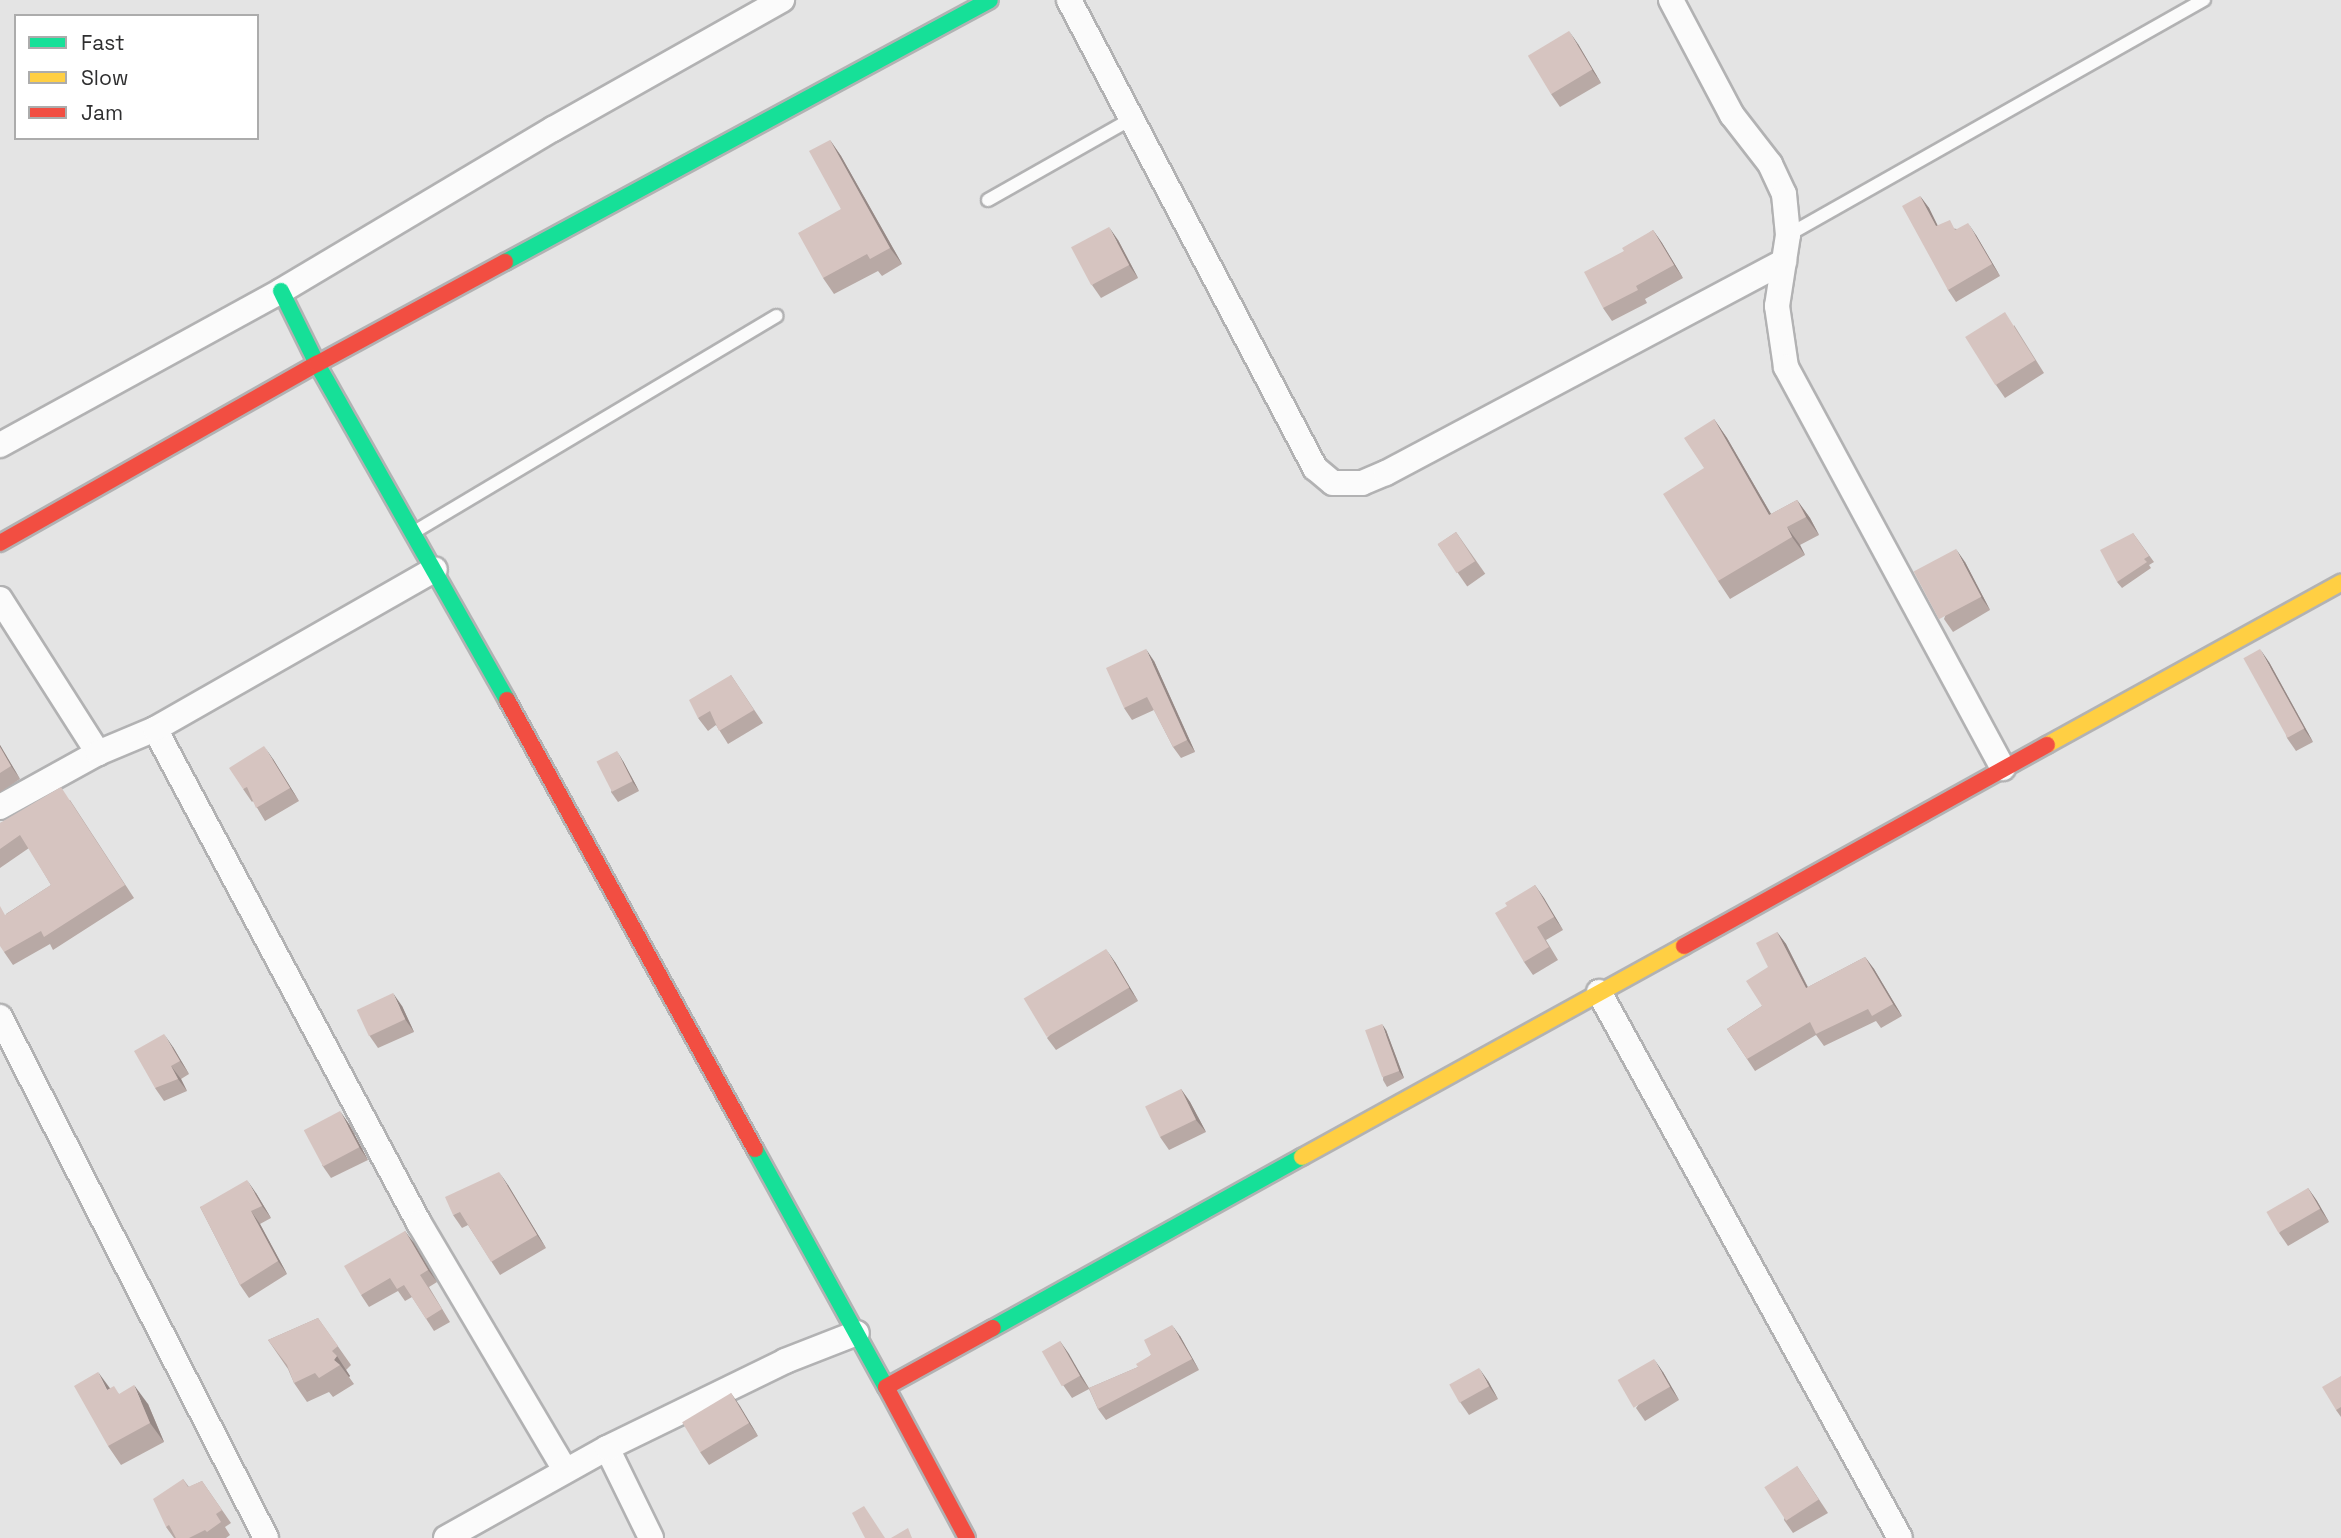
<!DOCTYPE html>
<html>
<head>
<meta charset="utf-8">
<style>
  body { margin:0 }
  #map { position:relative; width:2341px; height:1538px; overflow:hidden; background:#e4e4e4; font-family:"Space Grotesk",sans-serif }
  div>[style] { position:absolute }
  .roads { filter:drop-shadow(2px 0 #b2b2b3) drop-shadow(-2px 0 #b2b2b3) drop-shadow(0 2px #b2b2b3) drop-shadow(0 -2px #b2b2b3) }
  .lane>* { height:12px; margin:-6px; padding:0 6px; transform-origin:6px; border-radius:6px; background:#fbfbfb }
  .street>* { height:24px; margin:-12px; padding:0 12px; transform-origin:12px; border-radius:12px; background:#fbfbfb }
  .fast>* { height:16px; margin:-8px; padding:0 8px; transform-origin:8px; border-radius:8px; background:#16e098 }
  .slow>* { height:16px; margin:-8px; padding:0 8px; transform-origin:8px; border-radius:8px; background:#ffcf43 }
  .jam>* { height:16px; margin:-8px; padding:0 8px; transform-origin:8px; border-radius:8px; background:#f24e42 }
  .wall>* { inset:0; background:#b8a9a5; transform-origin:0 0 }
  .shaded-wall>* { inset:0; background:#968986 }
  .building>* { inset:0; background:#d6c4c0; transform-origin:0 0 }
  span { translate:-50% -50%; white-space:nowrap; text-align:center; line-height:1.15; -webkit-text-stroke:5px #fff; paint-order:stroke }
  .legend { position:absolute; left:14px; top:14px; width:245px; height:126px; box-sizing:border-box; background:#fff; border:2px solid #acacac; margin:0; padding:9px 12px; list-style:none; font-size:21px; color:#2f2f30 }
  .legend li { display:flex; align-items:center; gap:14px; height:35px }
  .legend b { width:35px; border:2px solid #acacac }
</style>
</head>
<body>
<div id="map">
  <div class="roads">
    <div class="lane">
      <div style="left:988px;top:200px;width:164px;rotate:-29.5deg"></div>
      <div style="left:1788px;top:235px;width:478px;rotate:-29.5deg"></div>
      <div style="left:414px;top:532px;width:422px;rotate:-30.8deg"></div>
    </div>
    <div class="street">
      <div style="left:1069px;top:0;width:529px;rotate:62.27deg"></div>
      <div style="left:1315px;top:468px;width:23px;rotate:40deg"></div>
      <div style="left:1333px;top:483px;width:29px"></div>
      <div style="left:1362px;top:483px;width:26px;rotate:-23deg"></div>
      <div style="left:1386px;top:473px;width:451px;rotate:-28deg"></div>
      <div style="left:1671px;top:0;width:130px;rotate:62.1deg"></div>
      <div style="left:1732px;top:115px;width:62px;rotate:52.2deg"></div>
      <div style="left:1770px;top:164px;width:33px;rotate:65deg"></div>
      <div style="left:1784px;top:194px;width:41px;rotate:84.4deg"></div>
      <div style="left:1788px;top:235px;width:72px;rotate:98.8deg"></div>
      <div style="left:1777px;top:306px;width:62px;rotate:81.6deg"></div>
      <div style="left:1786px;top:367px;width:456px;rotate:61.6deg"></div>
      <div style="left:0;top:445px;width:320px;rotate:-28.7deg"></div>
      <div style="left:281px;top:291px;width:317px;rotate:-30.8deg"></div>
      <div style="left:553px;top:129px;width:263px;rotate:-29.4deg"></div>
      <div style="left:0;top:599px;width:183px;rotate:57.5deg"></div>
      <div style="left:155px;top:729px;width:560px;rotate:61.88deg"></div>
      <div style="left:419px;top:1223px;width:287px;rotate:59.4deg"></div>
      <div style="left:0;top:807px;width:112px;rotate:-28.9deg"></div>
      <div style="left:98px;top:753px;width:62px;rotate:-22.8deg"></div>
      <div style="left:155px;top:729px;width:322px;rotate:-29.7deg"></div>
      <div style="left:1599px;top:992px;width:623px;rotate:61.13deg"></div>
      <div style="left:0;top:1017px;width:585px;rotate:62.95deg"></div>
      <div style="left:607px;top:1448px;width:100px;rotate:63.9deg"></div>
      <div style="left:446px;top:1538px;width:184px;rotate:-29.2deg"></div>
      <div style="left:607px;top:1448px;width:198px;rotate:-26deg"></div>
      <div style="left:785px;top:1361px;width:77px;rotate:-21.3deg"></div>
    </div>
    <div class="fast">
      <div style="left:505px;top:262px;width:551px;rotate:-28.38deg"></div>
      <div style="left:281px;top:291px;width:81px;rotate:63.7deg"></div>
      <div style="left:317px;top:364px;width:386px;rotate:60.5deg"></div>
      <div style="left:755px;top:1149px;width:272px;rotate:61.2deg"></div>
      <div style="left:993px;top:1328px;width:353px;rotate:-29deg"></div>
    </div>
    <div class="slow">
      <div style="left:2047px;top:745px;width:336px;rotate:-28.9deg"></div>
      <div style="left:1302px;top:1157px;width:436px;rotate:-28.9deg"></div>
    </div>
    <div class="jam">
      <div style="left:0;top:543px;width:364px;rotate:-29.5deg"></div>
      <div style="left:317px;top:364px;width:214px;rotate:-28.5deg"></div>
      <div style="left:507px;top:700px;width:513px;rotate:61.09deg"></div>
      <div style="left:1684px;top:946px;width:415px;rotate:-29deg"></div>
      <div style="left:967px;top:1538px;width:171px;rotate:-118.2deg"></div>
      <div style="left:886px;top:1387px;width:122px;rotate:-28.9deg"></div>
    </div>
  </div>
  <div class="wall">
    <div style="clip-path:polygon(1578px 44px,1601px 83px,1560px 107px,1551px 94px)"></div>
    <div style="clip-path:polygon(830px 140px,841px 156px,902px 264px,882px 276px,878px 271px,834px 294px,823px 278px,841px 209px)"></div>
    <div style="clip-path:polygon(1920px 196px,1929px 208px,1938px 226px,1957px 229px,1976px 235px,2000px 276px,1956px 302px,1948px 290px)"></div>
    <div style="clip-path:polygon(1653px 230px,1662px 243px,1683px 278px,1645px 299px,1647px 303px,1612px 321px,1603px 308px,1624px 251px)"></div>
    <div style="clip-path:polygon(1118px 240px,1138px 278px,1101px 298px,1092px 285px)"></div>
    <div style="clip-path:polygon(2014px 325px,2044px 373px,2005px 398px,1996px 385px)"></div>
    <div style="clip-path:polygon(1714px 419px,1727px 438px,1771px 514px,1797px 500px,1810px 518px,1819px 535px,1800px 545px,1805px 555px,1730px 599px,1718px 581px,1704px 468px)"></div>
    <div style="left:1456px;top:532px;width:51px;height:22px;rotate:55deg"></div>
    <div style="clip-path:polygon(2133px 533px,2154px 562px,2149px 565px,2151px 568px,2122px 588px,2117px 582px)"></div>
    <div style="clip-path:polygon(1965px 562px,1990px 610px,1953px 632px,1944px 619px)"></div>
    <div style="clip-path:polygon(1154px 661px,1195px 752px,1181px 758px,1173px 747px,1154px 710px,1132px 720px,1124px 708px)"></div>
    <div style="clip-path:polygon(2269px 662px,2313px 742px,2296px 751px,2287px 738px)"></div>
    <div style="clip-path:polygon(731px 675px,763px 723px,728px 744px,716px 725px,708px 731px,698px 718px)"></div>
    <div style="clip-path:polygon(0 745px,20px 779px,0 792px)"></div>
    <div style="clip-path:polygon(273px 759px,299px 801px,265px 821px,253px 801px,252px 802px,243px 789px)"></div>
    <div style="clip-path:polygon(623px 761px,639px 791px,618px 802px,611px 792px)"></div>
    <div style="clip-path:polygon(70px 800px,134px 898px,53px 950px,50px 944px,13px 965px,4px 952px,6px 914px,51px 885px,29px 848px,0 868px,0 823px)"></div>
    <div style="clip-path:polygon(1535px 885px,1563px 930px,1546px 940px,1558px 960px,1533px 975px,1524px 962px,1507px 906px)"></div>
    <div style="clip-path:polygon(1777px 932px,1786px 944px,1808px 987px,1865px 957px,1874px 969px,1902px 1016px,1881px 1028px,1876px 1021px,1824px 1046px,1816px 1035px,1755px 1071px,1727px 1029px,1762px 1006px,1768px 967px)"></div>
    <div style="clip-path:polygon(1115px 962px,1138px 1001px,1056px 1050px,1047px 1038px)"></div>
    <div style="clip-path:polygon(402px 1006px,414px 1032px,378px 1048px,369px 1035px)"></div>
    <div style="clip-path:polygon(1386px 1030px,1404px 1078px,1387px 1087px,1383px 1080px)"></div>
    <div style="clip-path:polygon(173px 1047px,189px 1074px,181px 1079px,187px 1091px,164px 1101px,155px 1088px)"></div>
    <div style="clip-path:polygon(1181px 1089px,1190px 1102px,1206px 1132px,1169px 1150px,1160px 1137px)"></div>
    <div style="clip-path:polygon(349px 1124px,368px 1160px,331px 1178px,322px 1165px)"></div>
    <div style="clip-path:polygon(508px 1185px,546px 1248px,500px 1275px,468px 1225px,462px 1228px,453px 1215px)"></div>
    <div style="clip-path:polygon(2308px 1188px,2317px 1201px,2329px 1222px,2288px 1246px,2279px 1233px)"></div>
    <div style="clip-path:polygon(256px 1193px,271px 1218px,260px 1224px,287px 1274px,249px 1298px,240px 1285px,200px 1207px)"></div>
    <div style="clip-path:polygon(405px 1231px,437px 1282px,429px 1287px,450px 1322px,434px 1331px,412px 1297px,405px 1301px,398px 1291px,369px 1307px,361px 1295px)"></div>
    <div style="clip-path:polygon(318px 1318px,351px 1365px,346px 1370px,350px 1376px,349px 1377px,354px 1384px,333px 1397px,329px 1392px,307px 1402px,294px 1383px,288px 1369px,268px 1340px)"></div>
    <div style="clip-path:polygon(1180px 1336px,1199px 1370px,1106px 1420px,1098px 1409px,1089px 1389px,1072px 1398px,1063px 1385px,1060px 1341px,1089px 1388px,1138px 1367px,1151px 1355px)"></div>
    <div style="clip-path:polygon(1663px 1372px,1679px 1400px,1645px 1421px,1636px 1408px)"></div>
    <div style="clip-path:polygon(2341px 1376px,2341px 1417px,2336px 1410px)"></div>
    <div style="clip-path:polygon(1488px 1381px,1498px 1399px,1469px 1415px,1460px 1402px)"></div>
    <div style="clip-path:polygon(110px 1388px,119px 1394px,148px 1404px,164px 1442px,121px 1465px,108px 1446px)"></div>
    <div style="clip-path:polygon(731px 1393px,758px 1436px,709px 1465px,700px 1452px)"></div>
    <div style="clip-path:polygon(1797px 1466px,1828px 1513px,1793px 1533px,1784px 1520px)"></div>
    <div style="clip-path:polygon(183px 1479px,189px 1487px,202px 1481px,231px 1523px,225px 1527px,230px 1535px,226px 1538px,174px 1538px,166px 1527px)"></div>
  </div>
  <div class="shaded-wall">
    <div style="clip-path:polygon(1569px 31px,1578px 44px,1601px 83px,1592px 70px)"></div>
    <div style="clip-path:polygon(830px 140px,841px 156px,902px 264px,890px 248px)"></div>
    <div style="clip-path:polygon(1920px 196px,1929px 208px,1944px 239px,1936px 226px)"></div>
    <div style="clip-path:polygon(1968px 223px,1976px 235px,2000px 276px,1992px 264px)"></div>
    <div style="clip-path:polygon(1109px 227px,1118px 240px,1138px 278px,1129px 265px)"></div>
    <div style="clip-path:polygon(1653px 230px,1662px 243px,1683px 278px,1674px 265px)"></div>
    <div style="clip-path:polygon(1714px 419px,1727px 438px,1782px 533px,1769px 515px)"></div>
    <div style="clip-path:polygon(1797px 500px,1810px 518px,1819px 535px,1806px 517px)"></div>
    <div style="clip-path:polygon(1787px 527px,1800px 545px,1805px 555px,1792px 537px)"></div>
    <div style="clip-path:polygon(1956px 549px,1965px 562px,1990px 610px,1981px 597px)"></div>
    <div style="clip-path:polygon(1146px 649px,1154px 661px,1195px 752px,1187px 740px)"></div>
    <div style="clip-path:polygon(2260px 649px,2269px 662px,2313px 742px,2304px 729px)"></div>
    <div style="clip-path:polygon(0 745px,20px 779px,11px 766px,0 747px)"></div>
    <div style="clip-path:polygon(264px 746px,273px 759px,299px 801px,290px 788px)"></div>
    <div style="clip-path:polygon(617px 751px,623px 761px,639px 791px,632px 781px)"></div>
    <div style="clip-path:polygon(1535px 885px,1544px 898px,1563px 930px,1554px 917px)"></div>
    <div style="clip-path:polygon(1777px 932px,1786px 944px,1814px 1000px,1806px 988px)"></div>
    <div style="clip-path:polygon(1106px 949px,1115px 962px,1138px 1001px,1129px 988px)"></div>
    <div style="clip-path:polygon(1865px 957px,1874px 969px,1902px 1016px,1893px 1004px)"></div>
    <div style="clip-path:polygon(393px 993px,402px 1006px,414px 1032px,405px 1019px)"></div>
    <div style="clip-path:polygon(1382px 1024px,1386px 1030px,1404px 1078px,1399px 1071px)"></div>
    <div style="clip-path:polygon(164px 1034px,173px 1047px,189px 1074px,180px 1061px)"></div>
    <div style="clip-path:polygon(171px 1066px,181px 1079px,187px 1091px,178px 1079px)"></div>
    <div style="clip-path:polygon(1181px 1089px,1190px 1102px,1206px 1132px,1196px 1120px)"></div>
    <div style="clip-path:polygon(340px 1111px,349px 1124px,368px 1160px,359px 1147px)"></div>
    <div style="clip-path:polygon(499px 1172px,508px 1185px,546px 1248px,537px 1235px)"></div>
    <div style="clip-path:polygon(247px 1180px,256px 1193px,271px 1218px,262px 1206px)"></div>
    <div style="clip-path:polygon(2308px 1188px,2317px 1201px,2329px 1222px,2320px 1209px)"></div>
    <div style="clip-path:polygon(251px 1211px,260px 1224px,287px 1274px,278px 1261px)"></div>
    <div style="clip-path:polygon(405px 1231px,414px 1243px,437px 1282px,428px 1270px)"></div>
    <div style="clip-path:polygon(1172px 1325px,1180px 1336px,1199px 1370px,1192px 1359px)"></div>
    <div style="clip-path:polygon(1060px 1341px,1069px 1354px,1089px 1389px,1080px 1376px)"></div>
    <div style="clip-path:polygon(337px 1356px,350px 1376px,349px 1377px,340px 1365px,334px 1360px)"></div>
    <div style="clip-path:polygon(1654px 1359px,1663px 1372px,1679px 1400px,1670px 1387px)"></div>
    <div style="clip-path:polygon(1479px 1368px,1488px 1381px,1498px 1399px,1489px 1386px)"></div>
    <div style="clip-path:polygon(98px 1372px,112px 1391px,107px 1390px)"></div>
    <div style="clip-path:polygon(134px 1385px,148px 1404px,164px 1442px,150px 1423px)"></div>
    <div style="clip-path:polygon(731px 1393px,740px 1406px,758px 1436px,749px 1423px)"></div>
  </div>
  <div class="building">
    <div style="left:1569px;top:31px;width:45px;height:48px;rotate:59deg"></div>
    <div style="clip-path:polygon(830px 140px,890px 248px,870px 259px,867px 254px,823px 278px,798px 233px,841px 209px,809px 151px)"></div>
    <div style="clip-path:polygon(1920px 196px,1936px 226px,1950px 220px,1955px 230px,1968px 223px,1992px 264px,1948px 290px,1902px 206px)"></div>
    <div style="left:1109px;top:227px;width:43px;height:43px;rotate:62deg"></div>
    <div style="clip-path:polygon(1653px 230px,1674px 265px,1636px 286px,1638px 290px,1603px 308px,1584px 272px,1624px 251px,1622px 248px)"></div>
    <div style="left:2005px;top:312px;width:57px;height:47px;rotate:58deg"></div>
    <div style="clip-path:polygon(1714px 419px,1769px 515px,1797px 500px,1806px 517px,1787px 527px,1792px 537px,1718px 581px,1663px 494px,1704px 468px,1684px 438px)"></div>
    <div style="left:1456px;top:532px;width:35px;height:22px;rotate:57deg"></div>
    <div style="clip-path:polygon(2133px 533px,2149px 556px,2144px 559px,2147px 562px,2117px 582px,2100px 550px)"></div>
    <div style="left:1956px;top:549px;width:54px;height:48px;rotate:62deg"></div>
    <div style="clip-path:polygon(1146px 649px,1187px 740px,1173px 747px,1147px 697px,1124px 708px,1106px 668px)"></div>
    <div style="left:2260px;top:649px;width:91px;height:19px;rotate:61deg"></div>
    <div style="clip-path:polygon(731px 675px,754px 710px,719px 731px,710px 711px,698px 718px,689px 700px)"></div>
    <div style="clip-path:polygon(264px 746px,290px 788px,256px 808px,247px 787px,243px 789px,229px 768px)"></div>
    <div style="clip-path:polygon(0 747px,11px 766px,0 773px)"></div>
    <div style="left:617px;top:751px;width:34px;height:23px;rotate:63deg"></div>
    <div style="clip-path:polygon(61px 787px,125px 885px,44px 937px,41px 931px,4px 952px,0 946px,0 906px,5px 915px,51px 885px,20px 835px,0 849px,0 823px)"></div>
    <div style="clip-path:polygon(1535px 885px,1554px 917px,1537px 927px,1549px 947px,1524px 962px,1495px 913px,1507px 906px,1505px 903px)"></div>
    <div style="clip-path:polygon(1777px 932px,1806px 988px,1865px 957px,1893px 1004px,1872px 1016px,1868px 1009px,1816px 1034px,1810px 1022px,1747px 1059px,1727px 1029px,1762px 1006px,1746px 981px,1768px 967px,1756px 943px)"></div>
    <div style="left:1106px;top:949px;width:45px;height:96px;rotate:59deg"></div>
    <div style="left:393px;top:993px;width:29px;height:40px;rotate:65deg"></div>
    <div style="left:1382px;top:1024px;width:50px;height:18px;rotate:70deg"></div>
    <div style="clip-path:polygon(164px 1034px,180px 1061px,171px 1066px,178px 1079px,155px 1088px,134px 1051px)"></div>
    <div style="left:1181px;top:1089px;width:34px;height:40px;rotate:64deg"></div>
    <div style="left:340px;top:1111px;width:41px;height:41px;rotate:62deg"></div>
    <div style="clip-path:polygon(499px 1172px,537px 1235px,491px 1262px,460px 1212px,453px 1215px,445px 1197px)"></div>
    <div style="clip-path:polygon(247px 1180px,262px 1206px,251px 1211px,278px 1261px,240px 1285px,200px 1207px)"></div>
    <div style="left:2308px;top:1188px;width:24px;height:48px;rotate:60deg"></div>
    <div style="clip-path:polygon(405px 1231px,428px 1270px,420px 1275px,442px 1309px,426px 1319px,404px 1285px,397px 1289px,390px 1278px,361px 1295px,344px 1266px)"></div>
    <div style="clip-path:polygon(318px 1318px,338px 1346px,332px 1351px,337px 1356px,334px 1360px,340px 1365px,319px 1378px,315px 1373px,294px 1383px,287px 1365px,268px 1340px)"></div>
    <div style="clip-path:polygon(1172px 1325px,1192px 1359px,1098px 1409px,1089px 1388px,1138px 1367px,1136px 1364px,1151px 1355px,1144px 1340px)"></div>
    <div style="left:1060px;top:1341px;width:40px;height:21px;rotate:60deg"></div>
    <div style="left:1654px;top:1359px;width:32px;height:42px;rotate:60deg"></div>
    <div style="left:1479px;top:1368px;width:21px;height:34px;rotate:61deg"></div>
    <div style="clip-path:polygon(98px 1372px,107px 1390px,114px 1386px,119px 1394px,134px 1385px,150px 1423px,108px 1446px,74px 1386px)"></div>
    <div style="clip-path:polygon(2341px 1376px,2341px 1407px,2336px 1410px,2322px 1387px)"></div>
    <div style="left:731px;top:1393px;width:35px;height:57px;rotate:59deg"></div>
    <div style="left:1797px;top:1466px;width:40px;height:39px;rotate:57deg"></div>
    <div style="clip-path:polygon(183px 1479px,188px 1487px,202px 1481px,222px 1510px,216px 1514px,221px 1522px,207px 1532px,205px 1530px,189px 1538px,176px 1538px,169px 1525px,166px 1527px,153px 1499px)"></div>
    <div style="clip-path:polygon(864px 1506px,885px 1538px,865px 1538px,852px 1513px)"></div>
    <div style="clip-path:polygon(908px 1528px,912px 1538px,891px 1538px)"></div>
  </div>
  <ul class="legend">
  <li><b style="height:9px;background:#16e098"></b>Fast</li>
  <li><b style="height:9px;background:#ffcf43"></b>Slow</li>
  <li><b style="height:9px;background:#f24e42"></b>Jam</li>
  </ul>
</div>
</body>
</html>
